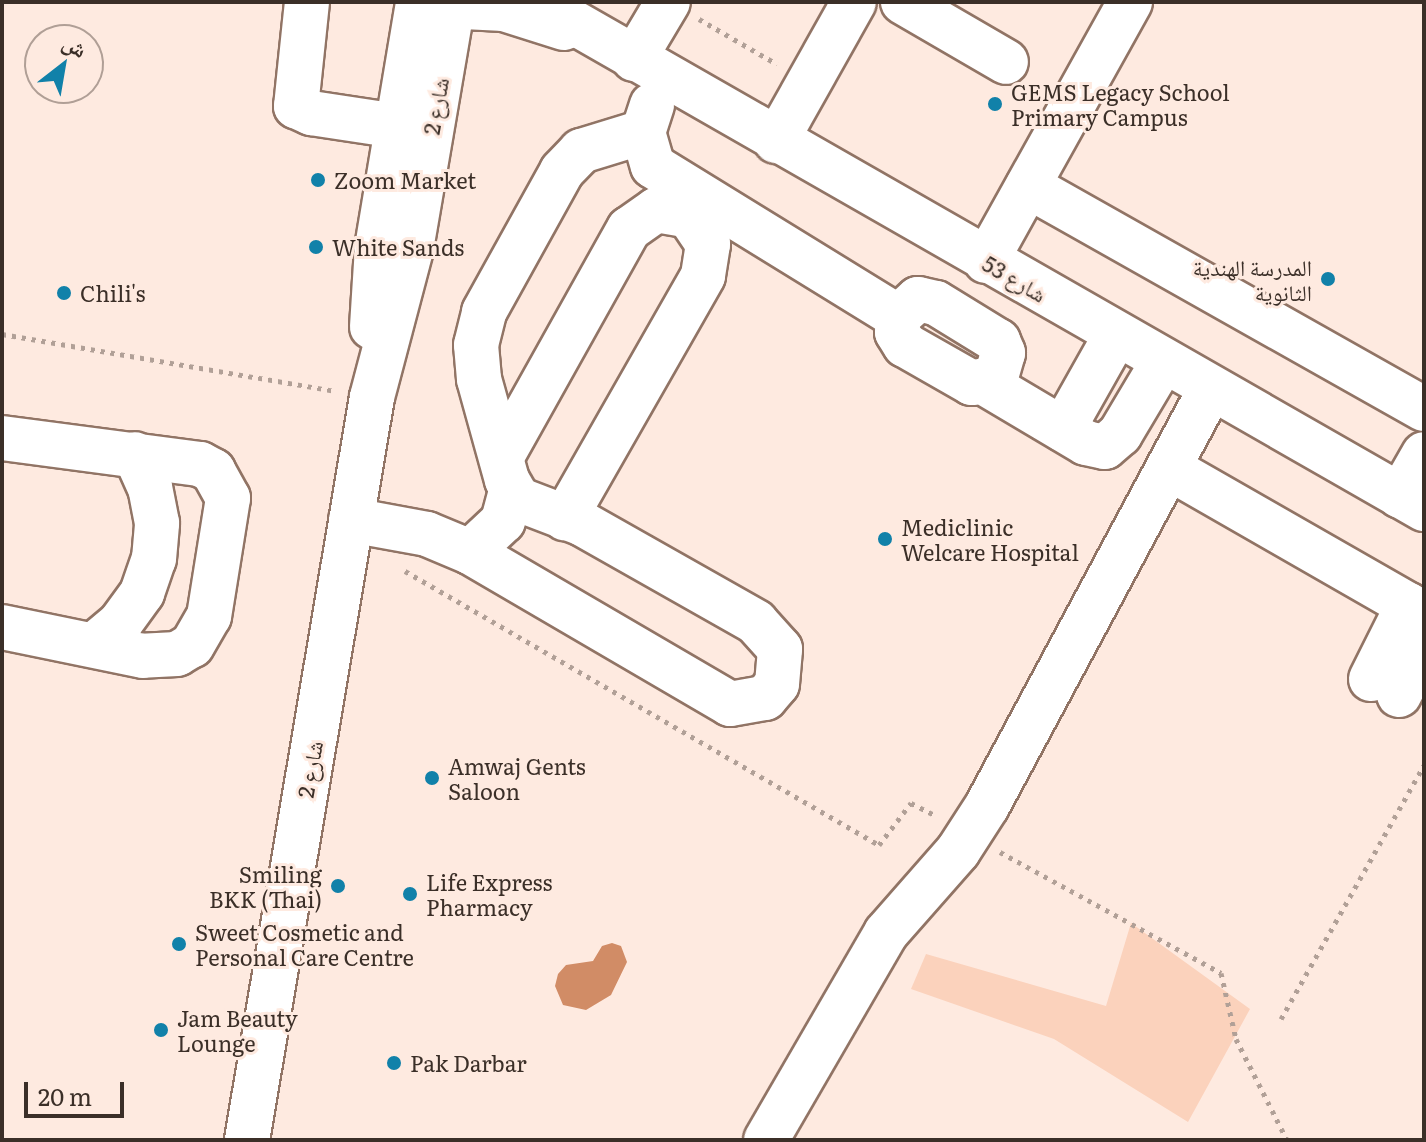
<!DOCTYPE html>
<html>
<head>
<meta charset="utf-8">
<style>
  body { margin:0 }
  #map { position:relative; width:1426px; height:1142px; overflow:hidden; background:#feeae0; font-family:Literata,"Noto Naskh Arabic",serif }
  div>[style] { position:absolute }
  .green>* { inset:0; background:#fbd2bc }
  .water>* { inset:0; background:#d18c66 }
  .path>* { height:5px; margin-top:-2.5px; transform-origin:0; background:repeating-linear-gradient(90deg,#b1a097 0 4px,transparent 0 10px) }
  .roads { filter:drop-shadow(2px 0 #917465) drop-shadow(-2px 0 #917465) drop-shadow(0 2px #917465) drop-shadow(0 -2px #917465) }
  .minor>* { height:44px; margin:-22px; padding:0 22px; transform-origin:22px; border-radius:22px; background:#fff }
  .dots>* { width:22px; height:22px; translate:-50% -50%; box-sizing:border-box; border:4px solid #feeae0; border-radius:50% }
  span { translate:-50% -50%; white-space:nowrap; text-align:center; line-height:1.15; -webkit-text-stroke:6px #feeae0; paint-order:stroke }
  .poi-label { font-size:22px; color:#3b2f28 }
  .left { translate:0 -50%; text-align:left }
  .right { translate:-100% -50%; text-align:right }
  .street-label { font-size:22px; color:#3b2f28 }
  .frame { position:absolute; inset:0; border:4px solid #3b2f28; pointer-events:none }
  .north { position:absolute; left:24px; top:24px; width:80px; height:80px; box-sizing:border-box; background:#feeae0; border:2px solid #b09f96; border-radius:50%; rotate:31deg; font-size:22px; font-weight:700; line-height:32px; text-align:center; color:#3b2f28 }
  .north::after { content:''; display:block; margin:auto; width:28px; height:36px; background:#1181a9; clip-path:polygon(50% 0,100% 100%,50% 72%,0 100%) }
  .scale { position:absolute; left:24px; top:1082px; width:100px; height:36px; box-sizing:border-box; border:4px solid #3b2f28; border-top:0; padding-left:10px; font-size:24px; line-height:28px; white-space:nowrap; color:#3b2f28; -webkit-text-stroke:6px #feeae0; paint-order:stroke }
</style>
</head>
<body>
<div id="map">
  <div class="green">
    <div style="clip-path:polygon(1131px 923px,1250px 1009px,1188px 1122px,1054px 1039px,911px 989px,926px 954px,1106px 1006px)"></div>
  </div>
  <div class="water">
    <div style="clip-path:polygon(612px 943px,621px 946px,627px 962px,611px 995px,586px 1010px,563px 1005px,555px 986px,558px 974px,566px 965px,593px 961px,602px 946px)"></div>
  </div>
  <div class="path">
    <div style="left:699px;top:19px;width:90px;rotate:30deg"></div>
    <div style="left:2px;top:334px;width:339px;rotate:9.7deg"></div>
    <div style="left:405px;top:571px;width:547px;rotate:30.03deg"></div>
    <div style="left:879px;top:845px;width:53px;rotate:-52.7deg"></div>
    <div style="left:911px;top:803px;width:28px;rotate:27deg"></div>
    <div style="left:1000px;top:852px;width:252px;rotate:28.7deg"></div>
    <div style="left:1221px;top:973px;width:68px;rotate:77.2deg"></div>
    <div style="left:1236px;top:1039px;width:113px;rotate:63.2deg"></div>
    <div style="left:1281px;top:1019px;width:291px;rotate:-60.6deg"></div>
  </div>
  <div class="roads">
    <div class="minor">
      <div style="left:307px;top:2px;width:105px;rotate:96deg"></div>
      <div style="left:296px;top:106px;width:17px;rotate:25deg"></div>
      <div style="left:311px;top:113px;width:87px;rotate:8.6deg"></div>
      <div style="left:538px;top:2px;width:1021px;rotate:29.78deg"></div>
      <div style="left:903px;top:2px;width:119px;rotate:30.2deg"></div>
      <div style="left:424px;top:5px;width:80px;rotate:2.9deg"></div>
      <div style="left:504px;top:9px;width:63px;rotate:17.6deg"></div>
      <div style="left:634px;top:59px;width:66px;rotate:-59.2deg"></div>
      <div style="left:652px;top:105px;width:28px;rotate:108deg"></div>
      <div style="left:643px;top:132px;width:35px;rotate:74deg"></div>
      <div style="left:653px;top:166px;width:288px;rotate:31.6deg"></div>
      <div style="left:776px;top:141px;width:159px;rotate:-60.7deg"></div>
      <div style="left:1028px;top:186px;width:454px;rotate:29.4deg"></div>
      <div style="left:986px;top:261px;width:296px;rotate:-60.9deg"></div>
      <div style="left:918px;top:299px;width:18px;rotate:13deg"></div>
      <div style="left:936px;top:303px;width:73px;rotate:31.5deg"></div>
      <div style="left:998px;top:341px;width:13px;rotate:67deg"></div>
      <div style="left:1003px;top:353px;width:25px;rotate:106deg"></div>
      <div style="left:996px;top:377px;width:25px;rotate:166deg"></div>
      <div style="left:972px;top:383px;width:77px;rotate:-150.4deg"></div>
      <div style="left:905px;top:345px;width:15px;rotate:-122deg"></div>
      <div style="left:897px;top:332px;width:15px;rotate:-86deg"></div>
      <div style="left:898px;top:317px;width:27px;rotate:-42deg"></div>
      <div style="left:372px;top:327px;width:79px;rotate:-86.4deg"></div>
      <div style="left:377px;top:248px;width:249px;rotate:-80.5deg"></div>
      <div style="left:985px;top:383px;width:117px;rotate:30.7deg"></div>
      <div style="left:1086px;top:443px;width:19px;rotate:12deg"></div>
      <div style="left:1105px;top:447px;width:20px;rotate:-41deg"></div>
      <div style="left:1120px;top:434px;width:84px;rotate:-59.2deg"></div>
      <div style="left:1063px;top:429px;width:108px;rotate:-60.6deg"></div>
      <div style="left:2px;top:438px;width:200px;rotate:7.5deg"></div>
      <div style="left:200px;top:464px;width:15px;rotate:28deg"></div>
      <div style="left:213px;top:471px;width:31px;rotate:61deg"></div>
      <div style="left:228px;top:498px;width:120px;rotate:99.1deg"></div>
      <div style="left:209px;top:616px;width:34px;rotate:120deg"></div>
      <div style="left:192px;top:645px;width:17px;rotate:149deg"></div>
      <div style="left:177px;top:654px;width:34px;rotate:177deg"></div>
      <div style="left:143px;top:656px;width:144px;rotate:-168.4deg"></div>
      <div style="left:502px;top:456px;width:260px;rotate:-60.8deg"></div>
      <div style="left:629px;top:229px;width:33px;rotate:-35deg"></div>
      <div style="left:656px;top:210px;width:34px;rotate:10deg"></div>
      <div style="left:689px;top:216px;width:34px;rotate:56deg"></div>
      <div style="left:708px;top:244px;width:32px;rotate:99deg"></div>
      <div style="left:703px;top:276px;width:279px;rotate:119.7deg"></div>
      <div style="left:1169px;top:468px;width:294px;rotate:29.8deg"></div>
      <div style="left:1400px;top:496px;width:48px;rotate:-60.3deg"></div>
      <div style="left:351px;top:520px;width:77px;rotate:10.4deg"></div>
      <div style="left:427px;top:534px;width:47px;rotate:22.7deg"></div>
      <div style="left:470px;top:552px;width:301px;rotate:30.3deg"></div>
      <div style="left:730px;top:704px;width:36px;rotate:-10deg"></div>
      <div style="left:765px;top:698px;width:18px;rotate:-49deg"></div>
      <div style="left:777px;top:684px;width:35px;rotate:-85deg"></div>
      <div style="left:780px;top:649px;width:36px;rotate:-132deg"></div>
      <div style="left:756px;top:622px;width:199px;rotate:-150.5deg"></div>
      <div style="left:583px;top:524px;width:70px;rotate:-159deg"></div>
      <div style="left:518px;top:499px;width:22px;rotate:-120deg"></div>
      <div style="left:507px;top:480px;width:105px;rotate:-105.5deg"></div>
      <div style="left:479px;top:379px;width:34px;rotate:-95deg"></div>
      <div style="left:476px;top:345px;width:34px;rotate:-76deg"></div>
      <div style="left:484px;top:312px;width:161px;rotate:-61deg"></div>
      <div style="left:562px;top:171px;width:28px;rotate:-46deg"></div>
      <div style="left:581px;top:151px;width:65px;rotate:-17deg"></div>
      <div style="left:470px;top:552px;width:45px;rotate:-43.2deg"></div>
      <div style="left:503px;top:521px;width:31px;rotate:-75deg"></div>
      <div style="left:94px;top:645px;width:35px;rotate:-40deg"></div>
      <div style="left:121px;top:622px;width:36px;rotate:-54deg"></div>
      <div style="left:142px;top:593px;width:36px;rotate:-71deg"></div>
      <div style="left:154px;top:559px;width:36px;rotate:-85deg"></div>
      <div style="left:157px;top:523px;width:36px;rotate:-101deg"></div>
      <div style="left:150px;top:488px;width:37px;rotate:-114deg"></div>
      <div style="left:1371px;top:679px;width:83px;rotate:-63.4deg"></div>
      <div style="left:1399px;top:695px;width:54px;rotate:-62.5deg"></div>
      <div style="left:247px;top:1140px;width:753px;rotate:-80.45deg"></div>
      <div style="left:372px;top:397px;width:153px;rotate:-75.2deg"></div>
      <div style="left:411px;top:249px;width:251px;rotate:-80.3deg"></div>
      <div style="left:766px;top:1140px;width:239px;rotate:-59.9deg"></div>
      <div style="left:886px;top:933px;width:109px;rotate:-48.7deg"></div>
      <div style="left:958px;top:851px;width:54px;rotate:-57.2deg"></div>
      <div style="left:987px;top:806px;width:473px;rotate:-61.8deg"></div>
    </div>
  </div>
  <div class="dots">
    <div style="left:995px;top:104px;background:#1181a9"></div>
    <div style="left:318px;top:180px;background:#1181a9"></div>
    <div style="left:316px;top:247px;background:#1181a9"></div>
    <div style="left:1328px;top:279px;background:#1181a9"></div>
    <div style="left:64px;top:293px;background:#1181a9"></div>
    <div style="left:885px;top:539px;background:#1181a9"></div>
    <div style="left:432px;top:778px;background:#1181a9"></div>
    <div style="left:338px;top:886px;background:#1181a9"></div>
    <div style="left:410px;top:894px;background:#1181a9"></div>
    <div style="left:179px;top:944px;background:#1181a9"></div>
    <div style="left:161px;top:1030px;background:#1181a9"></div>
    <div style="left:394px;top:1063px;background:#1181a9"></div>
  </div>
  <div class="poi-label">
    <span class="left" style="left:1011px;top:104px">GEMS Legacy School<br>Primary Campus</span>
    <span class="left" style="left:334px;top:180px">Zoom Market</span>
    <span class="left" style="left:332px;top:247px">White Sands</span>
    <span class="right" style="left:1312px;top:279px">المدرسة الهندية<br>الثانوية</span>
    <span class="left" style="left:80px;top:293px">Chili's</span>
    <span class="left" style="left:901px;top:539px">Mediclinic<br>Welcare Hospital</span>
    <span class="left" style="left:448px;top:778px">Amwaj Gents<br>Saloon</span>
    <span class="right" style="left:322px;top:886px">Smiling<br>BKK (Thai)</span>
    <span class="left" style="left:426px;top:894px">Life Express<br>Pharmacy</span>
    <span class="left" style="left:195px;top:944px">Sweet Cosmetic and<br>Personal Care Centre</span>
    <span class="left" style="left:177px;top:1030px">Jam Beauty<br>Lounge</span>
    <span class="left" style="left:410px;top:1063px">Pak Darbar</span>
  </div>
  <div class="street-label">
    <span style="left:435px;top:106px;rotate:-80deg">شارع 2</span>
    <span style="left:1015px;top:278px;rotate:30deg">شارع 53</span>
    <span style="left:309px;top:769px;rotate:-80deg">شارع 2</span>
  </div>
  <div class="frame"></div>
  <div class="north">ش</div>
  <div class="scale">20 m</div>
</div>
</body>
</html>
